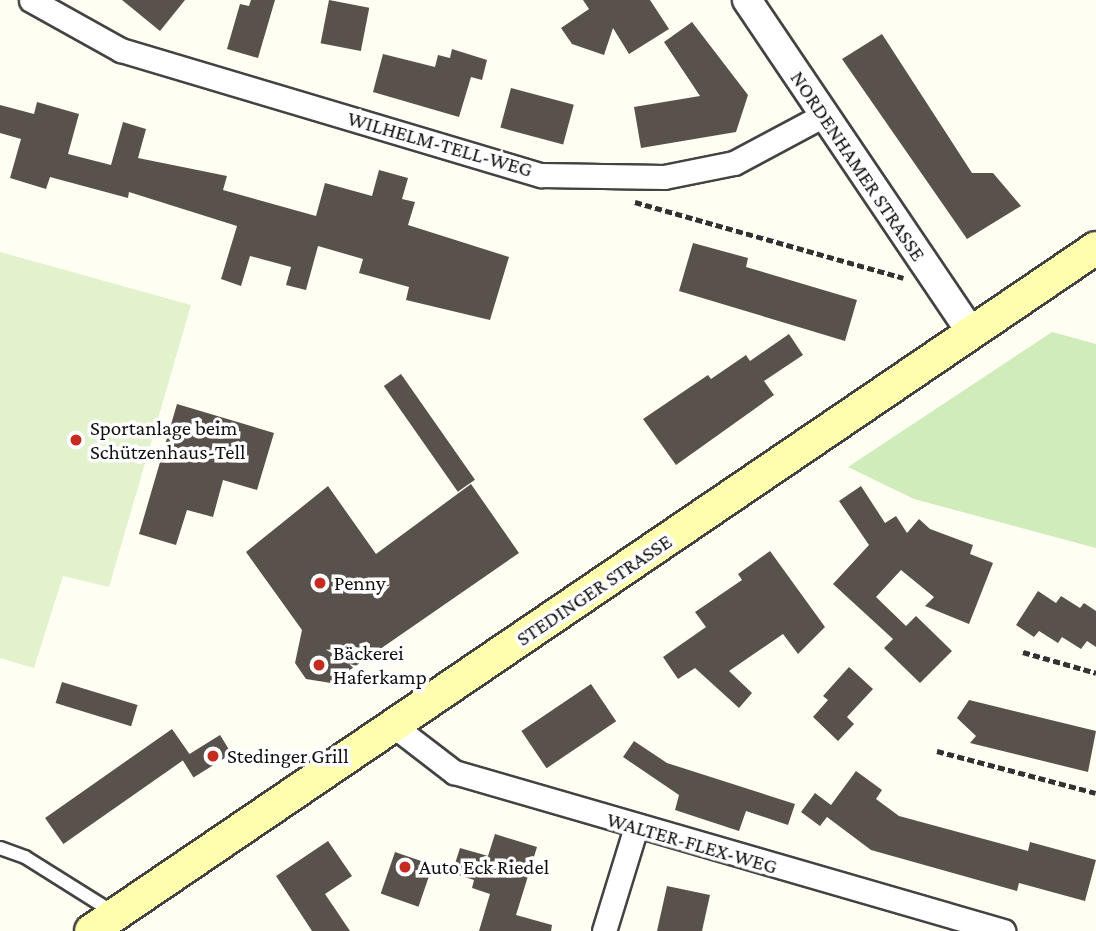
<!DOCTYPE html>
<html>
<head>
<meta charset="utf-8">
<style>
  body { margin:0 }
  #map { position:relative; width:1096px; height:931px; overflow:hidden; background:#fffef3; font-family:"Crimson Pro",serif }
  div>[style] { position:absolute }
  .green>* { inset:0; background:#cfecba }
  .pitch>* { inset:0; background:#e1f2cc }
  .building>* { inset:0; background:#59524c; transform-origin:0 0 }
  .path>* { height:4.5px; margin-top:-2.25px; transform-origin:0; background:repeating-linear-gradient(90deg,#323232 0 7px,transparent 0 10.5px) }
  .roads { filter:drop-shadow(2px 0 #434343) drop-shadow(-2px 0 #434343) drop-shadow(0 2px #434343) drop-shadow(0 -2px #434343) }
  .service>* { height:12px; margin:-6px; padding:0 6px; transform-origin:6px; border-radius:6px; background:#fff }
  .minor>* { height:23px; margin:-11.5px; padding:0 11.5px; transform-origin:11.5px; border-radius:11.5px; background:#fff }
  .tertiary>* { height:28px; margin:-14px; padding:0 14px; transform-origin:14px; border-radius:14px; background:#fff }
  .secondary>* { height:32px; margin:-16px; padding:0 16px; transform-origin:16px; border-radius:16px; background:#fffeae }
  .dots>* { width:19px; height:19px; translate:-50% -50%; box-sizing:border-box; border:4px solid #fff; border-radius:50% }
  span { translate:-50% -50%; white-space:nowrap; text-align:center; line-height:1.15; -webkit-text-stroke:7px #fff; paint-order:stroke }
  .street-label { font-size:21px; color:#101010 }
  .poi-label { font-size:21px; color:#101010 }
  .left { translate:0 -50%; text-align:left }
</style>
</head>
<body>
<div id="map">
  <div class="green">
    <div style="clip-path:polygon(1052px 332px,1096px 344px,1096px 548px,914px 499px,848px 467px)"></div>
  </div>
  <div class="pitch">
    <div style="clip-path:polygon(0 252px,191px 305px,109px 587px,63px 576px,34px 668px,0 658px)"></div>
  </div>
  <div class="building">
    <div style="clip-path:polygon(122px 0,185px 0,160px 31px)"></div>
    <div style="clip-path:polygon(251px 0,275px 0,258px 58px,227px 49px,240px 4px,249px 6px)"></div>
    <div style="left:329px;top:0;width:41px;height:44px;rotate:11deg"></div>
    <div style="clip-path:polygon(583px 0,650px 0,669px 29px,629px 54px,613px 28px,604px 55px,572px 44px,561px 28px,589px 9px)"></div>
    <div style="clip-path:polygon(692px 22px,748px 95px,736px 132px,641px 148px,634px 107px,700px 96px,664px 42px)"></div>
    <div style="clip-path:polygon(882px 34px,972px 173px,993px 173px,1021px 206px,967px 239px,842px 59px)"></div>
    <div style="clip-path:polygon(452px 49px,487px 60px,482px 80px,471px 77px,459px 117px,373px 92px,383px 54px,435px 67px,438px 55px,450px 58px)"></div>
    <div style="left:511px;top:88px;width:65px;height:41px;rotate:15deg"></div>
    <div style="clip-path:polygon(37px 102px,79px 114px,68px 154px,111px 165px,123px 122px,146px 129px,138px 158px,227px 176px,223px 190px,316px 216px,325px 183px,372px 196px,379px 170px,408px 178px,402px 199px,415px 202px,408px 225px,509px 257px,490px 320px,406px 300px,409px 287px,359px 273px,363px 259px,318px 246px,306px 290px,286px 285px,291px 267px,250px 256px,241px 286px,221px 279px,237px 226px,129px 192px,128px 198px,50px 177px,46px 189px,10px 178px,21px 139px,0 133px,0 105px,34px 114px)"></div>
    <div style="clip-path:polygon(693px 243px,748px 258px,746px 267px,857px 300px,845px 341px,679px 291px)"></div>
    <div style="clip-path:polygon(789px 334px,803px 355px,764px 381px,774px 395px,676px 465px,643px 419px,708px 375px,711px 379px,746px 355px,750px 361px)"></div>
    <div style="left:401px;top:374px;width:129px;height:21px;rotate:55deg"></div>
    <div style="clip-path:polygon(177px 404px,274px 433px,257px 490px,223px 480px,213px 517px,187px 510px,176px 545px,139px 534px)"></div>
    <div style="clip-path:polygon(471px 484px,519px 553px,331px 683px,306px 679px,295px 663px,302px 630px,246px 552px,328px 486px,376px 554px)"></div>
    <div style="clip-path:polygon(861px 486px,885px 523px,896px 516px,907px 533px,919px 519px,930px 529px,973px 545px,970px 554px,993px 563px,969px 624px,925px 606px,934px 597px,901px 570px,876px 597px,906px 626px,916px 616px,952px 651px,920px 683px,884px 648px,893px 639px,833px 584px,869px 545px,839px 501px)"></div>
    <div style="clip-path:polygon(770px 551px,825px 627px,798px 654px,783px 634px,729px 671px,752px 693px,739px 708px,695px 668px,678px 679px,663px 657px,706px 627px,695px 612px,742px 580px,738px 574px)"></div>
    <div style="clip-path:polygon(1038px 591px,1056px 603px,1061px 596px,1080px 608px,1084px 603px,1096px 611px,1096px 647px,1087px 641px,1081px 649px,1062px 637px,1058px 643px,1039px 631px,1034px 637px,1016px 625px)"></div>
    <div style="clip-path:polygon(849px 667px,873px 689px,847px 717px,854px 724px,838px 741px,813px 717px,828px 700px,823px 696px)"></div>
    <div style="left:62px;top:682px;width:79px;height:22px;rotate:17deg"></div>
    <div style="left:591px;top:684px;width:45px;height:84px;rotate:56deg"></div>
    <div style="clip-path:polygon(969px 700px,1096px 731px,1088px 772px,970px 743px,976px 736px,957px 718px)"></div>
    <div style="left:172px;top:729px;width:32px;height:155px;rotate:55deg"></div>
    <div style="left:220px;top:735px;width:22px;height:45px;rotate:58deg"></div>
    <div style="clip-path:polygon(634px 741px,667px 763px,795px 804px,788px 825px,746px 811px,739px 831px,675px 810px,679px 795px,623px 757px)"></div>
    <div style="clip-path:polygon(856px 771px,882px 790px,876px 799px,899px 816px,1028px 851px,1030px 842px,1096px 860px,1085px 901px,1019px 883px,1017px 891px,871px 850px,827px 817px,820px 826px,801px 812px,815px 793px,831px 805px)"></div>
    <div style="clip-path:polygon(495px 834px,537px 847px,516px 915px,552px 925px,551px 931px,479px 931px,490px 894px,472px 888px,474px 880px,452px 873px,460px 848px,488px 856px)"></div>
    <div style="clip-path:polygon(328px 841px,352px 876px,325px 894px,350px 931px,312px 931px,276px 876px)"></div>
    <div style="left:395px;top:852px;width:40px;height:44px;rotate:19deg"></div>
    <div style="clip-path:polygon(667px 886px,710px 895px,702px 931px,657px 931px)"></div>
  </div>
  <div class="path">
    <div style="left:635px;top:202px;width:279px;rotate:15.8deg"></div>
    <div style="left:1023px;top:652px;width:76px;rotate:16deg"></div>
    <div style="left:937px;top:751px;width:164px;rotate:14.8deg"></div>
  </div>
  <div class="roads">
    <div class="service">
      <div style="left:0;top:848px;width:27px;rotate:20deg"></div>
      <div style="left:25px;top:857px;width:107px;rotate:32.1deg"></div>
    </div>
    <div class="minor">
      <div style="left:31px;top:0;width:103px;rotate:29.1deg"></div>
      <div style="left:121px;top:50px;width:438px;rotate:16.6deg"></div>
      <div style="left:541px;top:175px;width:123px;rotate:0.9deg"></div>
      <div style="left:664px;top:177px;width:71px;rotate:-11.3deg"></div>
      <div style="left:734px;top:163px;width:100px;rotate:-28.1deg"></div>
      <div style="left:394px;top:726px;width:76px;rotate:37.5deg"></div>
      <div style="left:454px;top:772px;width:572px;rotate:16.15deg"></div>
      <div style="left:604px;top:931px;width:109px;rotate:-72.9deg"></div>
    </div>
    <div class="tertiary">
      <div style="left:747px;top:0;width:400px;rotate:56deg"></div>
    </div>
    <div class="secondary">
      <div style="left:91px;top:931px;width:1215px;rotate:-34.2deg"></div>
    </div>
  </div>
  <div class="dots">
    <div style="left:76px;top:440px;background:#c62b22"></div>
    <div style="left:320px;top:583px;background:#c62b22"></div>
    <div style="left:319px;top:665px;background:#c62b22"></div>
    <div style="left:213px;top:756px;background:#c62b22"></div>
    <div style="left:405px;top:867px;background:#c62b22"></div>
  </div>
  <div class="street-label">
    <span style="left:440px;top:144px;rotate:16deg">WILHELM-TELL-WEG</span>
    <span style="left:858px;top:166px;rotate:56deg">NORDENHAMER STRASSE</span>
    <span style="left:594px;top:590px;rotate:-34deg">STEDINGER STRASSE</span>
    <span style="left:692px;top:843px;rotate:16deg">WALTER-FLEX-WEG</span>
  </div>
  <div class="poi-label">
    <span class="left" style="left:90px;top:440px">Sportanlage beim<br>Schützenhaus-Tell</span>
    <span class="left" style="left:334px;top:583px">Penny</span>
    <span class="left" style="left:333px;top:665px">Bäckerei<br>Haferkamp</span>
    <span class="left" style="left:227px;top:756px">Stedinger Grill</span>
    <span class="left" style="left:419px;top:867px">Auto Eck Riedel</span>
  </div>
</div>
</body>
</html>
